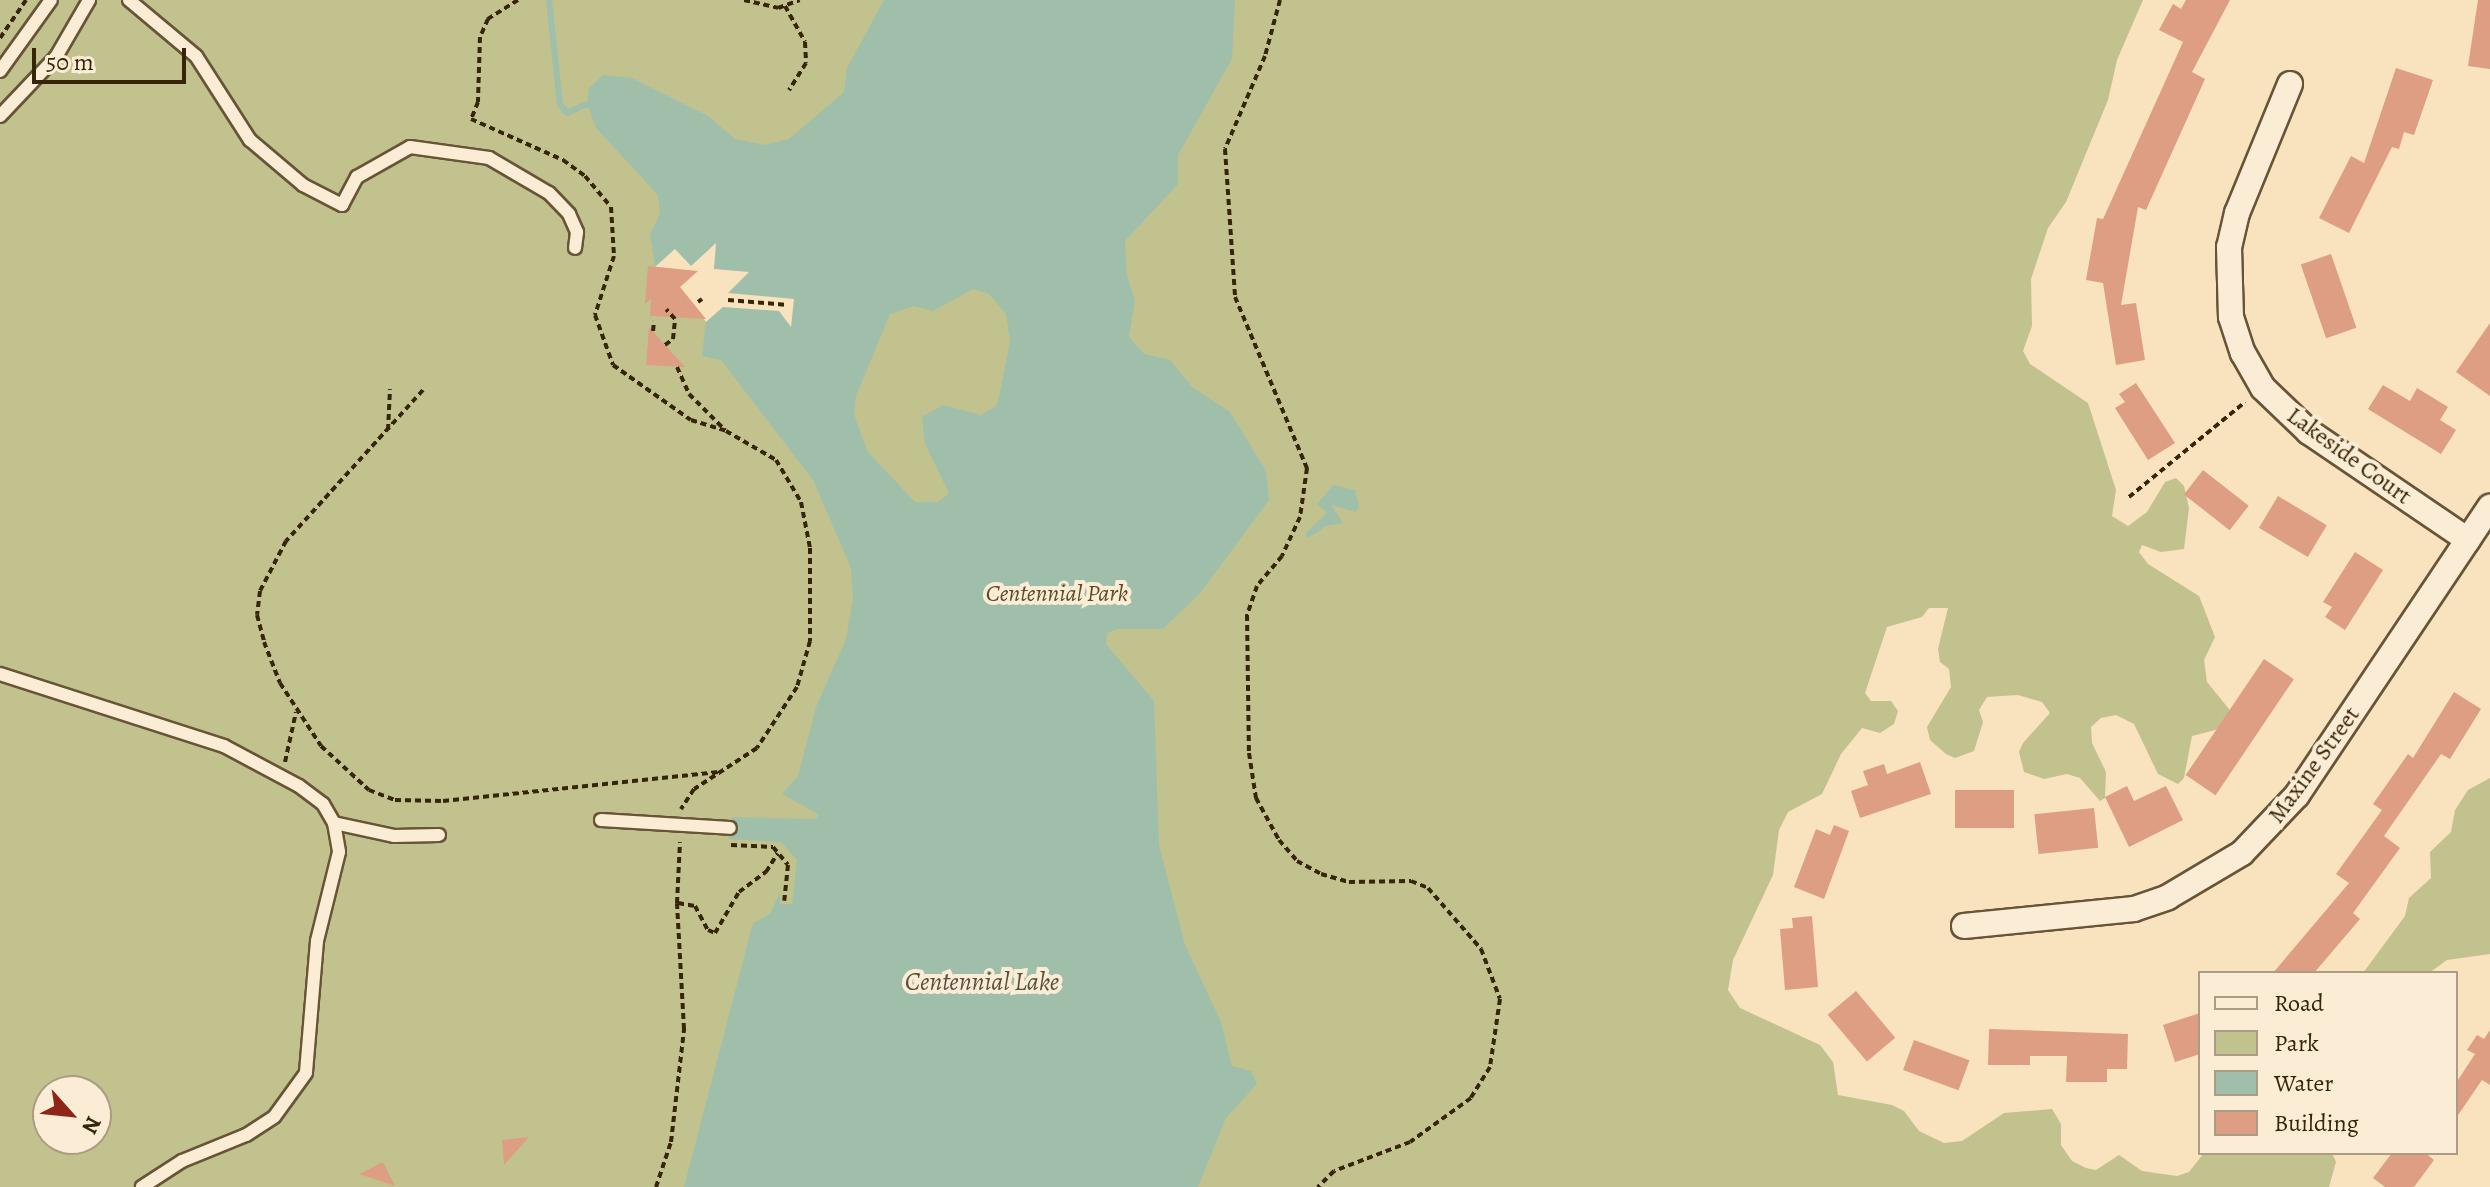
<!DOCTYPE html>
<html>
<head>
<meta charset="utf-8">
<style>
  body { margin:0 }
  #map { position:relative; width:2490px; height:1187px; overflow:hidden; background:#f9e2be; font-family:Alegreya,serif }
  div>[style] { position:absolute }
  .green>* { inset:0; background:#c2c28e }
  .water>* { inset:0; background:#9fbfab }
  .pier>* { inset:0; background:#f9e2be }
  .stream>* { height:6px; margin:-3px; padding:0 3px; transform-origin:3px; border-radius:3px; background:#9fbfab }
  .building>* { inset:0; background:#dd9e83; transform-origin:0 0 }
  .path>* { height:4px; margin-top:-2px; transform-origin:0; background:repeating-linear-gradient(90deg,#372509 0 6px,transparent 0 10px) }
  .roads { filter:drop-shadow(2px 0 #685436) drop-shadow(-2px 0 #685436) drop-shadow(0 2px #685436) drop-shadow(0 -2px #685436) }
  .lane>* { height:12px; margin:-6px; padding:0 6px; transform-origin:6px; border-radius:6px; background:#fbecd5 }
  .street>* { height:24px; margin:-12px; padding:0 12px; transform-origin:12px; border-radius:12px; background:#fbecd5 }
  span { translate:-50% -50%; white-space:nowrap; text-align:center; line-height:1.15; -webkit-text-stroke:8px #fbecd5; paint-order:stroke }
  .street-label { font-size:24px; color:#372509 }
  .park-label { font-size:24px; color:#5a4c2a; font-style:italic }
  .water-label { font-size:26px; color:#56533a; font-style:italic }
  .legend { position:absolute; left:2198px; top:971px; width:260px; height:184px; box-sizing:border-box; background:#fbecd5; border:2px solid #ad9c83; margin:0; padding:10px 14px; list-style:none; font-size:24px; color:#372509 }
  .legend li { display:flex; align-items:center; gap:16px; height:40px }
  .legend b { width:40px; border:2px solid #ad9c83 }
  .north { position:absolute; left:32px; top:1075px; width:80px; height:80px; box-sizing:border-box; background:#fbecd5; border:2px solid #ad9c83; border-radius:50%; rotate:117deg; font-size:22px; font-weight:700; line-height:32px; text-align:center; color:#372509 }
  .north::after { content:''; display:block; margin:auto; width:28px; height:36px; background:#8f2418; clip-path:polygon(50% 0,100% 100%,50% 72%,0 100%) }
  .scale { position:absolute; left:32px; top:48px; width:154px; height:36px; box-sizing:border-box; border:4px solid #372509; border-top:0; padding-left:10px; font-size:24px; line-height:28px; white-space:nowrap; color:#372509; -webkit-text-stroke:6px #fbecd5; paint-order:stroke }
</style>
</head>
<body>
<div id="map">
  <div class="green">
    <div style="clip-path:polygon(evenodd,0 0,2143px 0,2117px 60px,2108px 100px,2066px 202px,2048px 228px,2031px 279px,2032px 326px,2023px 351px,2030px 364px,2088px 403px,2116px 490px,2112px 516px,2128px 526px,2147px 512px,2165px 482px,2176px 478px,2184px 486px,2189px 508px,2184px 549px,2161px 552px,2142px 545px,2139px 552px,2148px 564px,2199px 596px,2215px 637px,2204px 660px,2207px 682px,2233px 714px,2219px 729px,2192px 736px,2184px 778px,2178px 784px,2158px 774px,2134px 724px,2116px 715px,2101px 718px,2091px 727px,2092px 743px,2106px 772px,2105px 798px,2100px 801px,2080px 778px,2067px 774px,2044px 779px,2024px 772px,2019px 752px,2023px 743px,2050px 713px,2042px 702px,2018px 695px,1987px 697px,1979px 710px,1983px 722px,1974px 751px,1955px 758px,1946px 754px,1930px 740px,1927px 727px,1951px 687px,1949px 669px,1940px 662px,1938px 649px,1948px 608px,1929px 608px,1922px 617px,1887px 627px,1865px 693px,1871px 701px,1891px 701px,1898px 711px,1894px 724px,1880px 733px,1862px 728px,1841px 754px,1822px 794px,1788px 812px,1779px 830px,1773px 875px,1733px 960px,1728px 990px,1740px 1008px,1820px 1045px,1833px 1062px,1838px 1095px,1892px 1105px,1904px 1111px,1919px 1131px,1944px 1143px,1962px 1141px,2004px 1113px,2052px 1109px,2061px 1124px,2061px 1145px,2072px 1161px,2086px 1168px,2096px 1170px,2119px 1155px,2142px 1171px,2177px 1176px,2189px 1172px,2204px 1153px,2332px 1153px,2336px 1162px,2329px 1187px,0 1187px,0 0,48px 1091px,96px 1091px,96px 1139px,48px 1139px,48px 1091px)"></div>
    <div style="clip-path:polygon(2490px 778px,2490px 954px,2447px 960px,2429px 973px,2363px 973px,2405px 916px,2409px 898px,2431px 878px,2430px 852px,2451px 832px,2455px 810px,2468px 790px)"></div>
  </div>
  <div class="water">
    <div style="clip-path:polygon(evenodd,884px 0,1235px 0,1232px 59px,1178px 155px,1178px 184px,1125px 241px,1127px 275px,1135px 300px,1129px 337px,1144px 354px,1170px 360px,1192px 387px,1230px 412px,1266px 471px,1269px 500px,1201px 592px,1163px 629px,1117px 629px,1107px 633px,1106px 644px,1154px 701px,1159px 845px,1185px 945px,1221px 1022px,1232px 1066px,1251px 1071px,1257px 1084px,1226px 1118px,1198px 1187px,684px 1187px,753px 923px,770px 914px,780px 892px,780px 904px,792px 904px,794px 888px,797px 860px,781px 842px,728px 839px,732px 817px,816px 819px,819px 815px,782px 794px,798px 776px,816px 707px,846px 639px,853px 598px,851px 568px,813px 480px,721px 360px,702px 356px,706px 319px,676px 282px,655px 267px,650px 234px,660px 214px,658px 195px,596px 128px,587px 104px,589px 88px,603px 75px,632px 78px,710px 117px,735px 139px,765px 145px,789px 139px,844px 92px,847px 68px,884px 0,973px 289px,989px 294px,1006px 314px,1010px 341px,999px 397px,996px 406px,981px 415px,943px 405px,922px 417px,925px 444px,949px 493px,938px 502px,915px 502px,868px 452px,854px 415px,856px 396px,890px 314px,914px 306px,933px 311px,973px 289px)"></div>
    <div style="clip-path:polygon(1333px 485px,1355px 490px,1359px 506px,1356px 512px,1331px 505px,1343px 523px,1326px 526px,1308px 538px,1305px 534px,1327px 513px,1317px 504px)"></div>
  </div>
  <div class="pier">
    <div style="clip-path:polygon(716px 243px,714px 269px,749px 272px,728px 293px,794px 299px,791px 327px,779px 311px,723px 307px,706px 322px,676px 282px,655px 267px,675px 249px,691px 266px)"></div>
  </div>
  <div class="stream">
    <div style="left:549px;top:0;width:105px;rotate:84deg"></div>
    <div style="left:560px;top:104px;width:11px;rotate:52deg"></div>
    <div style="left:567px;top:113px;width:22px;rotate:-24deg"></div>
  </div>
  <div class="building">
    <div style="clip-path:polygon(2186px 0,2230px 0,2192px 72px,2205px 79px,2146px 210px,2138px 207px,2121px 305px,2136px 303px,2145px 360px,2116px 365px,2103px 283px,2086px 280px,2097px 218px,2103px 219px,2183px 42px,2159px 30px,2173px 4px,2181px 9px)"></div>
    <div style="clip-path:polygon(2478px 0,2490px 0,2490px 69px,2468px 66px)"></div>
    <div style="clip-path:polygon(2396px 68px,2433px 80px,2414px 135px,2404px 132px,2399px 149px,2392px 147px,2349px 233px,2319px 218px,2351px 156px,2364px 163px)"></div>
    <div style="left:2331px;top:254px;width:78px;height:32px;rotate:71deg"></div>
    <div style="clip-path:polygon(648px 266px,698px 271px,680px 287px,706px 319px,650px 316px,651px 299px,645px 304px)"></div>
    <div style="clip-path:polygon(2490px 323px,2490px 396px,2456px 372px)"></div>
    <div style="clip-path:polygon(649px 327px,665px 345px,685px 367px,646px 365px)"></div>
    <div style="clip-path:polygon(2136px 383px,2175px 443px,2148px 460px,2115px 408px,2125px 402px,2119px 394px)"></div>
    <div style="clip-path:polygon(2383px 385px,2410px 401px,2417px 388px,2448px 407px,2440px 420px,2456px 430px,2441px 454px,2368px 409px)"></div>
    <div style="left:2203px;top:470px;width:58px;height:31px;rotate:38deg"></div>
    <div style="left:2278px;top:496px;width:57px;height:37px;rotate:31deg"></div>
    <div style="clip-path:polygon(2355px 552px,2383px 570px,2345px 630px,2325px 617px,2332px 607px,2323px 602px)"></div>
    <div style="left:2264px;top:659px;width:36px;height:140px;rotate:34deg"></div>
    <div style="clip-path:polygon(2454px 692px,2481px 709px,2450px 759px,2441px 754px,2384px 836px,2400px 848px,2353px 913px,2360px 919px,2314px 973px,2273px 973px,2349px 883px,2336px 874px,2382px 810px,2373px 804px,2408px 754px,2413px 758px)"></div>
    <div style="clip-path:polygon(1920px 762px,1931px 794px,1860px 818px,1851px 791px,1868px 785px,1863px 771px,1884px 764px,1887px 774px)"></div>
    <div style="clip-path:polygon(2127px 786px,2134px 801px,2166px 786px,2183px 820px,2129px 847px,2105px 797px)"></div>
    <div style="left:2014px;top:790px;width:38px;height:59px;rotate:90deg"></div>
    <div style="left:2094px;top:808px;width:40px;height:60px;rotate:84deg"></div>
    <div style="clip-path:polygon(1834px 825px,1849px 831px,1824px 899px,1794px 887px,1816px 829px,1830px 835px)"></div>
    <div style="clip-path:polygon(1812px 916px,1818px 987px,1785px 990px,1780px 929px,1793px 928px,1792px 918px)"></div>
    <div style="left:1856px;top:991px;width:61px;height:37px;rotate:50deg"></div>
    <div style="clip-path:polygon(2200px 1013px,2200px 1054px,2175px 1062px,2163px 1025px)"></div>
    <div style="clip-path:polygon(1989px 1029px,2128px 1034px,2127px 1069px,2107px 1069px,2107px 1082px,2066px 1082px,2067px 1056px,2030px 1056px,2030px 1065px,1988px 1065px)"></div>
    <div style="clip-path:polygon(2490px 1030px,2490px 1085px,2482px 1080px,2456px 1118px,2456px 1083px,2475px 1054px,2467px 1050px,2477px 1035px,2484px 1039px)"></div>
    <div style="left:1914px;top:1040px;width:59px;height:32px;rotate:20deg"></div>
    <div style="clip-path:polygon(529px 1137px,504px 1165px,502px 1140px)"></div>
    <div style="clip-path:polygon(2392px 1153px,2425px 1153px,2434px 1160px,2414px 1187px,2385px 1187px,2373px 1178px)"></div>
    <div style="clip-path:polygon(383px 1162px,395px 1186px,359px 1174px)"></div>
  </div>
  <div class="path">
    <div style="left:518px;top:0;width:36px;rotate:148deg"></div>
    <div style="left:488px;top:19px;width:20px;rotate:114deg"></div>
    <div style="left:480px;top:37px;width:65px;rotate:91.8deg"></div>
    <div style="left:478px;top:102px;width:18px;rotate:112deg"></div>
    <div style="left:471px;top:119px;width:101px;rotate:24deg"></div>
    <div style="left:563px;top:160px;width:27px;rotate:36deg"></div>
    <div style="left:585px;top:176px;width:40px;rotate:50deg"></div>
    <div style="left:611px;top:207px;width:49px;rotate:86.5deg"></div>
    <div style="left:614px;top:256px;width:62px;rotate:107.9deg"></div>
    <div style="left:595px;top:315px;width:53px;rotate:70.2deg"></div>
    <div style="left:613px;top:365px;width:95px;rotate:35.2deg"></div>
    <div style="left:691px;top:420px;width:37px;rotate:17deg"></div>
    <div style="left:726px;top:431px;width:58px;rotate:30.1deg"></div>
    <div style="left:776px;top:460px;width:49px;rotate:59.2deg"></div>
    <div style="left:801px;top:502px;width:47px;rotate:78.9deg"></div>
    <div style="left:810px;top:548px;width:93px;rotate:90deg"></div>
    <div style="left:810px;top:641px;width:48px;rotate:105.8deg"></div>
    <div style="left:797px;top:687px;width:73px;rotate:123.3deg"></div>
    <div style="left:757px;top:748px;width:75px;rotate:146.9deg"></div>
    <div style="left:694px;top:789px;width:24px;rotate:123deg"></div>
    <div style="left:744px;top:0;width:35px;rotate:13deg"></div>
    <div style="left:778px;top:8px;width:23px;rotate:-20deg"></div>
    <div style="left:1280px;top:0;width:58px;rotate:105deg"></div>
    <div style="left:1265px;top:56px;width:101px;rotate:113.3deg"></div>
    <div style="left:1225px;top:149px;width:148px;rotate:86.1deg"></div>
    <div style="left:1235px;top:297px;width:186px;rotate:67.2deg"></div>
    <div style="left:1307px;top:468px;width:49px;rotate:98.1deg"></div>
    <div style="left:1300px;top:517px;width:43px;rotate:114.8deg"></div>
    <div style="left:1282px;top:556px;width:39px;rotate:130deg"></div>
    <div style="left:1257px;top:586px;width:31px;rotate:109deg"></div>
    <div style="left:1247px;top:615px;width:138px;rotate:89.2deg"></div>
    <div style="left:1249px;top:753px;width:46px;rotate:81.2deg"></div>
    <div style="left:1256px;top:798px;width:48px;rotate:61.3deg"></div>
    <div style="left:1279px;top:840px;width:28px;rotate:49deg"></div>
    <div style="left:1297px;top:861px;width:27px;rotate:28deg"></div>
    <div style="left:1321px;top:874px;width:29px;rotate:16deg"></div>
    <div style="left:1349px;top:882px;width:62px;rotate:-0.9deg"></div>
    <div style="left:1411px;top:881px;width:18px;rotate:22deg"></div>
    <div style="left:1428px;top:888px;width:81px;rotate:49deg"></div>
    <div style="left:1481px;top:949px;width:53px;rotate:69.2deg"></div>
    <div style="left:1500px;top:999px;width:69px;rotate:98.4deg"></div>
    <div style="left:1490px;top:1067px;width:36px;rotate:122deg"></div>
    <div style="left:1471px;top:1098px;width:75px;rotate:144.2deg"></div>
    <div style="left:1410px;top:1142px;width:81px;rotate:159.1deg"></div>
    <div style="left:1334px;top:1171px;width:23px;rotate:135deg"></div>
    <div style="left:785px;top:6px;width:41px;rotate:60.9deg"></div>
    <div style="left:805px;top:42px;width:21px;rotate:87deg"></div>
    <div style="left:806px;top:63px;width:32px;rotate:122deg"></div>
    <div style="left:0;top:38px;width:46px;rotate:-55.6deg"></div>
    <div style="left:728px;top:300px;width:60px;rotate:4.8deg"></div>
    <div style="left:698px;top:302px;width:5px;rotate:-37deg"></div>
    <div style="left:653px;top:331px;width:10px;rotate:-84deg"></div>
    <div style="left:665px;top:345px;width:10px;rotate:-37deg"></div>
    <div style="left:673px;top:339px;width:20px;rotate:-84deg"></div>
    <div style="left:675px;top:319px;width:13px;rotate:-132deg"></div>
    <div style="left:677px;top:367px;width:30px;rotate:66deg"></div>
    <div style="left:689px;top:394px;width:51px;rotate:45deg"></div>
    <div style="left:423px;top:390px;width:204px;rotate:132.2deg"></div>
    <div style="left:286px;top:541px;width:56px;rotate:117.5deg"></div>
    <div style="left:260px;top:591px;width:24px;rotate:97deg"></div>
    <div style="left:257px;top:615px;width:28px;rotate:75deg"></div>
    <div style="left:264px;top:642px;width:44px;rotate:68.7deg"></div>
    <div style="left:280px;top:683px;width:75px;rotate:56.9deg"></div>
    <div style="left:321px;top:746px;width:65px;rotate:42.5deg"></div>
    <div style="left:369px;top:790px;width:28px;rotate:21deg"></div>
    <div style="left:395px;top:800px;width:48px;rotate:1.2deg"></div>
    <div style="left:443px;top:801px;width:277px;rotate:-6deg"></div>
    <div style="left:388px;top:430px;width:41px;rotate:-87.2deg"></div>
    <div style="left:2129px;top:497px;width:150px;rotate:-39.3deg"></div>
    <div style="left:285px;top:762px;width:51px;rotate:-77.6deg"></div>
    <div style="left:731px;top:845px;width:42px;rotate:2.7deg"></div>
    <div style="left:773px;top:847px;width:23px;rotate:50deg"></div>
    <div style="left:788px;top:865px;width:36px;rotate:96deg"></div>
    <div style="left:678px;top:903px;width:17px;rotate:10deg"></div>
    <div style="left:695px;top:906px;width:27px;rotate:62deg"></div>
    <div style="left:708px;top:930px;width:8px;rotate:23deg"></div>
    <div style="left:715px;top:933px;width:48px;rotate:-59.7deg"></div>
    <div style="left:739px;top:892px;width:34px;rotate:-37deg"></div>
    <div style="left:766px;top:872px;width:22px;rotate:-58deg"></div>
    <div style="left:656px;top:1187px;width:47px;rotate:-71.6deg"></div>
    <div style="left:671px;top:1142px;width:114px;rotate:-83.4deg"></div>
    <div style="left:684px;top:1029px;width:126px;rotate:-93.2deg"></div>
    <div style="left:677px;top:903px;width:61px;rotate:-87.2deg"></div>
  </div>
  <div class="roads">
    <div class="lane">
      <div style="left:129px;top:0;width:87px;rotate:39.9deg"></div>
      <div style="left:196px;top:56px;width:100px;rotate:57.3deg"></div>
      <div style="left:250px;top:140px;width:70px;rotate:40.3deg"></div>
      <div style="left:303px;top:185px;width:44px;rotate:27.1deg"></div>
      <div style="left:342px;top:205px;width:32px;rotate:-62deg"></div>
      <div style="left:357px;top:177px;width:61px;rotate:-29.5deg"></div>
      <div style="left:410px;top:147px;width:80px;rotate:7.9deg"></div>
      <div style="left:489px;top:158px;width:69px;rotate:30.3deg"></div>
      <div style="left:549px;top:193px;width:29px;rotate:46deg"></div>
      <div style="left:569px;top:214px;width:20px;rotate:66deg"></div>
      <div style="left:577px;top:232px;width:16px;rotate:97deg"></div>
      <div style="left:0;top:71px;width:87px;rotate:-54.3deg"></div>
      <div style="left:0;top:116px;width:81px;rotate:-46.5deg"></div>
      <div style="left:56px;top:57px;width:66px;rotate:-59.9deg"></div>
      <div style="left:0;top:674px;width:235px;rotate:17.8deg"></div>
      <div style="left:224px;top:746px;width:85px;rotate:28.1deg"></div>
      <div style="left:299px;top:786px;width:30px;rotate:37deg"></div>
      <div style="left:323px;top:804px;width:22px;rotate:60deg"></div>
      <div style="left:334px;top:823px;width:29px;rotate:80deg"></div>
      <div style="left:339px;top:852px;width:92px;rotate:103.9deg"></div>
      <div style="left:317px;top:941px;width:132px;rotate:94.8deg"></div>
      <div style="left:306px;top:1073px;width:54px;rotate:126deg"></div>
      <div style="left:274px;top:1117px;width:33px;rotate:147deg"></div>
      <div style="left:246px;top:1135px;width:69px;rotate:157.9deg"></div>
      <div style="left:182px;top:1161px;width:48px;rotate:147deg"></div>
      <div style="left:601px;top:820px;width:129px;rotate:3.5deg"></div>
      <div style="left:334px;top:823px;width:61px;rotate:12.2deg"></div>
      <div style="left:394px;top:836px;width:45px;rotate:-1.3deg"></div>
    </div>
    <div class="street">
      <div style="left:2290px;top:84px;width:139px;rotate:112.3deg"></div>
      <div style="left:2237px;top:213px;width:35px;rotate:103deg"></div>
      <div style="left:2229px;top:247px;width:70px;rotate:88.4deg"></div>
      <div style="left:2231px;top:317px;width:38px;rotate:72deg"></div>
      <div style="left:2243px;top:353px;width:40px;rotate:60.3deg"></div>
      <div style="left:2263px;top:388px;width:64px;rotate:43.7deg"></div>
      <div style="left:2309px;top:432px;width:192px;rotate:34.2deg"></div>
      <div style="left:1964px;top:926px;width:171px;rotate:-5.7deg"></div>
      <div style="left:2134px;top:909px;width:36px;rotate:-19deg"></div>
      <div style="left:2168px;top:897px;width:86px;rotate:-30.7deg"></div>
      <div style="left:2242px;top:853px;width:80px;rotate:-46.5deg"></div>
      <div style="left:2297px;top:795px;width:347px;rotate:-56.2deg"></div>
    </div>
  </div>
  <div class="street-label">
    <span style="left:2349px;top:456px;rotate:36deg">Lakeside Court</span>
    <span style="left:2314px;top:765px;rotate:-54deg">Maxine Street</span>
  </div>
  <div class="park-label">
    <span style="left:1057px;top:594px">Centennial Park</span>
  </div>
  <div class="water-label">
    <span style="left:982px;top:982px">Centennial Lake</span>
  </div>
  <ul class="legend">
  <li><b style="height:10px;background:#fbecd5"></b>Road</li>
  <li><b style="height:22px;background:#c2c28e"></b>Park</li>
  <li><b style="height:22px;background:#9fbfab"></b>Water</li>
  <li><b style="height:22px;background:#dd9e83"></b>Building</li>
  </ul>
  <div class="north">N</div>
  <div class="scale">50 m</div>
</div>
</body>
</html>
